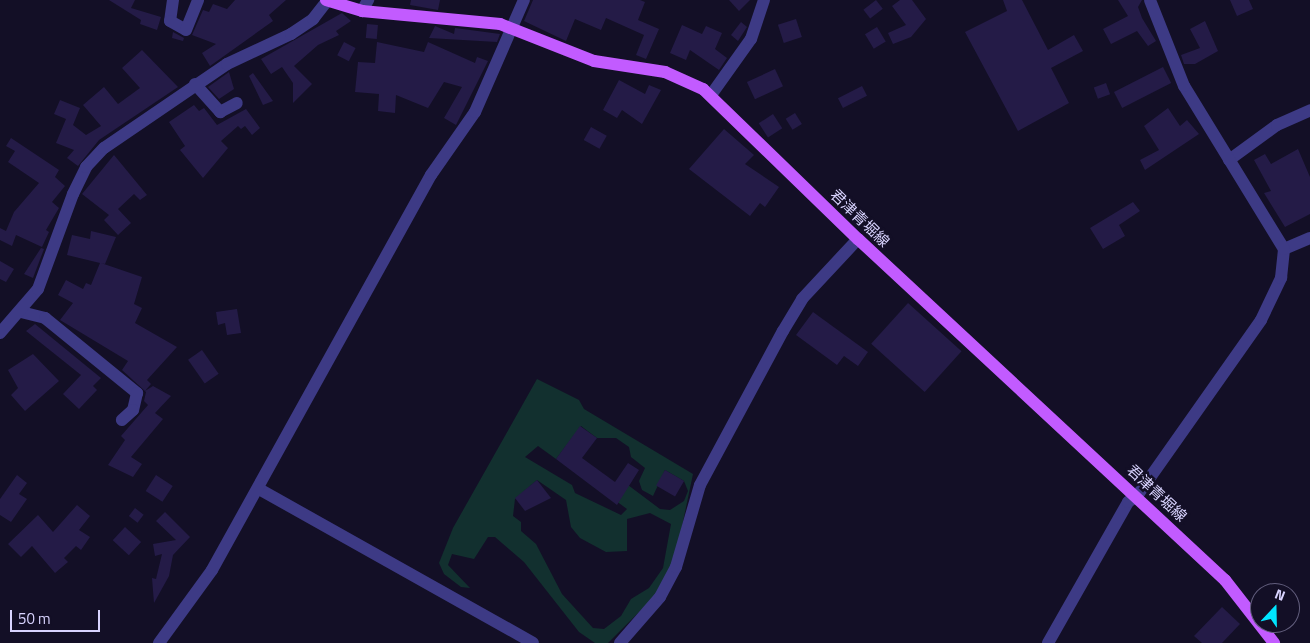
<!DOCTYPE html>
<html>
<head>
<meta charset="utf-8">
<style>
  body { margin:0 }
  #map { position:relative; width:1310px; height:643px; overflow:hidden; background:#130f26; font-family:"Titillium Web","Noto Sans JP",sans-serif }
  div>[style] { position:absolute }
  .green>* { inset:0; background:#12302f }
  .building>* { inset:0; background:#241b47; transform-origin:0 0 }
  .minor>* { height:12px; margin:-6px; padding:0 6px; transform-origin:6px; border-radius:6px; background:#3d3a85 }
  .major>* { height:12px; margin:-6px; padding:0 6px; transform-origin:6px; border-radius:6px; background:#c25bff }
  span { translate:-50% -50%; white-space:nowrap; text-align:center; line-height:1.15; -webkit-text-stroke:5px #130f26; paint-order:stroke }
  .street-label { font-size:15px; color:#d9d4ff }
  .north { position:absolute; left:1250px; top:583px; width:50px; height:50px; box-sizing:border-box; background:#130f26; border:1px solid #625e7d; border-radius:50%; rotate:21deg; font-size:14px; font-weight:700; line-height:20px; text-align:center; color:#d9d4ff }
  .north::after { content:''; display:block; margin:auto; width:18px; height:22px; background:#00e5ff; clip-path:polygon(50% 0,100% 100%,50% 72%,0 100%) }
  .scale { position:absolute; left:10px; top:610px; width:90px; height:22px; box-sizing:border-box; border:2px solid #d9d4ff; border-top:0; padding-left:6px; font-size:15px; line-height:18px; white-space:nowrap; color:#d9d4ff; -webkit-text-stroke:4px #130f26; paint-order:stroke }
</style>
</head>
<body>
<div id="map">
  <div class="green">
    <div style="clip-path:polygon(evenodd,537px 379px,579px 400px,584px 409px,693px 474px,673px 569px,655px 596px,608px 643px,595px 643px,579px 632px,524px 562px,495px 537px,488px 537px,474px 559px,452px 554px,448px 565px,470px 588px,461px 587px,444px 574px,439px 563px,453px 528px,537px 379px,581px 426px,597px 438px,616px 438px,629px 447px,631px 457px,645px 468px,639px 481px,642px 490px,653px 496px,665px 470px,684px 481px,688px 491px,684px 501px,670px 510px,660px 509px,628px 485px,608px 495px,627px 509px,621px 515px,575px 493px,572px 485px,525px 457px,538px 446px,556px 459px,581px 426px,537px 379px,537px 480px,566px 500px,571px 527px,580px 538px,606px 552px,627px 551px,627px 519px,650px 513px,671px 524px,663px 568px,649px 588px,631px 599px,621px 616px,604px 629px,593px 628px,562px 594px,536px 544px,521px 531px,521px 522px,513px 516px,515px 499px,537px 480px)"></div>
  </div>
  <div class="building">
    <div style="clip-path:polygon(109px 0,135px 0,131px 8px,161px 17px,157px 30px,140px 24px,141px 20px)"></div>
    <div style="clip-path:polygon(235px 0,286px 0,269px 15px,273px 21px,210px 66px,202px 53px,216px 44px,192px 35px,203px 10px,209px 12px,213px 4px,227px 9px)"></div>
    <div style="clip-path:polygon(411px 0,440px 0,438px 10px,410px 5px)"></div>
    <div style="clip-path:polygon(533px 0,640px 0,645px 2px,638px 20px,659px 29px,646px 59px,636px 55px,644px 35px,606px 18px,601px 30px,575px 19px,566px 41px,524px 21px)"></div>
    <div style="clip-path:polygon(729px 0,750px 0,739px 11px)"></div>
    <div style="left:876px;top:0;width:11px;height:16px;rotate:52deg"></div>
    <div style="clip-path:polygon(900px 0,912px 0,926px 19px,911px 37px,893px 44px,888px 33px,906px 25px,892px 6px)"></div>
    <div style="clip-path:polygon(1003px 0,1022px 0,1048px 50px,1074px 35px,1083px 51px,1051px 68px,1069px 103px,1018px 131px,965px 32px,1007px 11px)"></div>
    <div style="clip-path:polygon(1118px 0,1142px 0,1138px 7px,1142px 18px,1156px 41px,1148px 46px,1137px 31px,1111px 44px,1103px 29px,1128px 16px)"></div>
    <div style="clip-path:polygon(1230px 0,1249px 0,1253px 9px,1237px 16px)"></div>
    <div style="clip-path:polygon(342px 13px,351px 21px,336px 31px,339px 35px,318px 45px,294px 66px,312px 84px,293px 103px,293px 83px,282px 67px,271px 74px,261px 59px)"></div>
    <div style="left:796px;top:19px;width:19px;height:19px;rotate:72deg"></div>
    <div style="clip-path:polygon(1205px 21px,1218px 51px,1195px 64px,1184px 64px,1181px 55px,1200px 48px,1190px 29px)"></div>
    <div style="clip-path:polygon(741px 22px,747px 27px,738px 41px,731px 35px)"></div>
    <div style="left:367px;top:24px;width:11px;height:14px;rotate:5deg"></div>
    <div style="clip-path:polygon(682px 25px,702px 34px,706px 26px,722px 33px,715px 49px,727px 58px,719px 70px,690px 50px,686px 60px,670px 53px)"></div>
    <div style="clip-path:polygon(435px 26px,454px 34px,455px 28px,500px 34px,497px 42px,429px 38px)"></div>
    <div style="left:877px;top:27px;width:17px;height:14px;rotate:59deg"></div>
    <div style="clip-path:polygon(173px 32px,184px 38px,183px 41px,172px 38px)"></div>
    <div style="left:344px;top:42px;width:13px;height:15px;rotate:27deg"></div>
    <div style="clip-path:polygon(377px 42px,424px 52px,428px 42px,475px 63px,477px 57px,488px 61px,456px 125px,444px 118px,462px 87px,444px 82px,428px 108px,396px 95px,395px 113px,378px 111px,379px 94px,355px 92px,358px 62px,375px 63px)"></div>
    <div style="clip-path:polygon(142px 50px,178px 87px,99px 140px,78px 166px,67px 158px,74px 150px,56px 143px,66px 119px,54px 114px,60px 100px,80px 108px,73px 125px,86px 135px,101px 126px,83px 105px,104px 87px,118px 104px,140px 88px,122px 68px)"></div>
    <div style="left:1163px;top:67px;width:18px;height:55px;rotate:63deg"></div>
    <div style="left:775px;top:69px;width:19px;height:31px;rotate:65deg"></div>
    <div style="clip-path:polygon(229px 72px,234px 89px,219px 99px,208px 87px)"></div>
    <div style="clip-path:polygon(253px 73px,273px 101px,263px 105px,249px 76px)"></div>
    <div style="clip-path:polygon(619px 80px,645px 94px,649px 85px,661px 90px,642px 124px,622px 110px,617px 118px,603px 110px)"></div>
    <div style="left:1106px;top:83px;width:12px;height:13px;rotate:70deg"></div>
    <div style="left:862px;top:86px;width:11px;height:27px;rotate:63deg"></div>
    <div style="clip-path:polygon(194px 105px,199px 111px,204px 108px,217px 125px,246px 109px,260px 128px,252px 135px,245px 126px,241px 129px,238px 126px,221px 141px,228px 148px,203px 178px,180px 150px,185px 146px,169px 122px)"></div>
    <div style="clip-path:polygon(1168px 108px,1180px 126px,1187px 120px,1199px 134px,1145px 170px,1140px 160px,1159px 150px,1144px 126px)"></div>
    <div style="left:795px;top:113px;width:13px;height:11px;rotate:58deg"></div>
    <div style="left:773px;top:114px;width:17px;height:17px;rotate:57deg"></div>
    <div style="left:591px;top:127px;width:18px;height:15px;rotate:29deg"></div>
    <div style="clip-path:polygon(724px 129px,754px 155px,745px 164px,779px 187px,765px 207px,760px 203px,750px 216px,689px 169px)"></div>
    <div style="clip-path:polygon(11px 138px,59px 170px,55px 177px,65px 186px,52px 202px,59px 208px,46px 230px,49px 232px,42px 247px,16px 235px,12px 246px,0 240px,0 228px,6px 231px,14px 212px,39px 183px,8px 162px,15px 151px,6px 146px)"></div>
    <div style="clip-path:polygon(1298px 149px,1310px 177px,1310px 214px,1285px 227px,1264px 193px,1271px 191px,1254px 160px,1265px 154px,1271px 164px)"></div>
    <div style="clip-path:polygon(114px 155px,147px 195px,140px 200px,134px 194px,118px 209px,131px 223px,118px 235px,104px 220px,109px 215px,82px 194px)"></div>
    <div style="clip-path:polygon(1133px 202px,1140px 211px,1119px 225px,1125px 236px,1103px 249px,1090px 228px)"></div>
    <div style="clip-path:polygon(91px 231px,116px 237px,105px 264px,101px 263px,142px 277px,134px 304px,142px 308px,135px 323px,177px 347px,147px 380px,151px 384px,145px 391px,153px 386px,171px 396px,155px 413px,163px 419px,131px 457px,142px 464px,133px 477px,108px 465px,125px 440px,121px 436px,148px 405px,144px 401px,146px 392px,122px 370px,128px 361px,60px 320px,73px 303px,58px 295px,66px 280px,83px 289px,86px 283px,91px 285px,100px 263px,67px 255px,72px 235px,90px 239px)"></div>
    <div style="clip-path:polygon(41px 248px,44px 249px,33px 278px,24px 274px)"></div>
    <div style="clip-path:polygon(0 261px,14px 269px,6px 282px,0 279px)"></div>
    <div style="left:908px;top:303px;width:72px;height:55px;rotate:42deg"></div>
    <div style="clip-path:polygon(237px 309px,241px 333px,227px 335px,225px 323px,218px 325px,216px 312px)"></div>
    <div style="clip-path:polygon(813px 312px,868px 352px,858px 366px,844px 356px,837px 365px,796px 335px)"></div>
    <div style="clip-path:polygon(35px 324px,101px 378px,93px 386px,97px 390px,79px 409px,63px 394px,81px 375px,26px 331px)"></div>
    <div style="left:202px;top:350px;width:29px;height:17px;rotate:55deg"></div>
    <div style="clip-path:polygon(33px 354px,59px 381px,25px 411px,11px 395px,18px 388px,8px 370px)"></div>
    <div style="clip-path:polygon(580px 426px,597px 438px,582px 458px,615px 482px,628px 463px,639px 470px,617px 505px,556px 459px)"></div>
    <div style="left:665px;top:470px;width:22px;height:18px;rotate:30deg"></div>
    <div style="clip-path:polygon(17px 475px,27px 483px,19px 494px,27px 499px,11px 522px,0 515px,0 499px)"></div>
    <div style="left:156px;top:475px;width:20px;height:19px;rotate:33deg"></div>
    <div style="clip-path:polygon(537px 480px,551px 498px,525px 511px,515px 498px)"></div>
    <div style="clip-path:polygon(77px 505px,90px 516px,79px 530px,90px 537px,81px 550px,76px 546px,64px 558px,68px 562px,55px 573px,32px 546px,21px 557px,8px 544px,38px 515px,53px 532px)"></div>
    <div style="left:135px;top:508px;width:11px;height:10px;rotate:38deg"></div>
    <div style="clip-path:polygon(165px 512px,190px 537px,173px 555px,169px 576px,154px 603px,152px 578px,156px 579px,162px 554px,155px 556px,153px 544px,176px 540px,156px 521px)"></div>
    <div style="left:125px;top:527px;width:22px;height:18px;rotate:43deg"></div>
    <div style="clip-path:polygon(1222px 607px,1240px 624px,1222px 643px,1202px 643px,1194px 636px)"></div>
  </div>
  <div class="minor">
    <div style="left:173px;top:0;width:21px;rotate:98deg"></div>
    <div style="left:170px;top:21px;width:18px;rotate:29deg"></div>
    <div style="left:186px;top:30px;width:32px;rotate:-68deg"></div>
    <div style="left:362px;top:11px;width:13px;rotate:-61deg"></div>
    <div style="left:195px;top:84px;width:38px;rotate:48deg"></div>
    <div style="left:220px;top:112px;width:19px;rotate:-28deg"></div>
    <div style="left:711px;top:95px;width:69px;rotate:-54.5deg"></div>
    <div style="left:751px;top:39px;width:41px;rotate:-71.6deg"></div>
    <div style="left:1229px;top:160px;width:59px;rotate:-36.1deg"></div>
    <div style="left:1277px;top:125px;width:36px;rotate:-24deg"></div>
    <div style="left:1284px;top:249px;width:28px;rotate:-23deg"></div>
    <div style="left:21px;top:312px;width:25px;rotate:14deg"></div>
    <div style="left:45px;top:318px;width:119px;rotate:39.2deg"></div>
    <div style="left:137px;top:393px;width:17px;rotate:103deg"></div>
    <div style="left:133px;top:410px;width:15px;rotate:138deg"></div>
    <div style="left:0;top:333px;width:58px;rotate:-49.2deg"></div>
    <div style="left:38px;top:289px;width:101px;rotate:-69.8deg"></div>
    <div style="left:73px;top:194px;width:30px;rotate:-64deg"></div>
    <div style="left:86px;top:167px;width:26px;rotate:-47deg"></div>
    <div style="left:104px;top:148px;width:149px;rotate:-34.3deg"></div>
    <div style="left:227px;top:64px;width:71px;rotate:-25.1deg"></div>
    <div style="left:291px;top:34px;width:27px;rotate:-34deg"></div>
    <div style="left:313px;top:19px;width:23px;rotate:-52deg"></div>
    <div style="left:259px;top:489px;width:314px;rotate:29.3deg"></div>
    <div style="left:159px;top:643px;width:90px;rotate:-54deg"></div>
    <div style="left:212px;top:570px;width:452px;rotate:-61deg"></div>
    <div style="left:431px;top:175px;width:77px;rotate:-55.1deg"></div>
    <div style="left:475px;top:112px;width:122px;rotate:-66.4deg"></div>
    <div style="left:620px;top:643px;width:61px;rotate:-49deg"></div>
    <div style="left:660px;top:597px;width:34px;rotate:-62deg"></div>
    <div style="left:676px;top:567px;width:85px;rotate:-73.7deg"></div>
    <div style="left:700px;top:485px;width:175px;rotate:-61.7deg"></div>
    <div style="left:783px;top:331px;width:37px;rotate:-59deg"></div>
    <div style="left:802px;top:299px;width:82px;rotate:-47deg"></div>
    <div style="left:1048px;top:643px;width:162px;rotate:-60.4deg"></div>
    <div style="left:1128px;top:502px;width:11px;rotate:-34deg"></div>
    <div style="left:1137px;top:496px;width:215px;rotate:-54.8deg"></div>
    <div style="left:1261px;top:320px;width:47px;rotate:-64.5deg"></div>
    <div style="left:1281px;top:278px;width:29px;rotate:-84deg"></div>
    <div style="left:1284px;top:249px;width:191px;rotate:-121.5deg"></div>
    <div style="left:1184px;top:86px;width:92px;rotate:-111.6deg"></div>
  </div>
  <div class="major">
    <div style="left:326px;top:0;width:38px;rotate:17deg"></div>
    <div style="left:362px;top:11px;width:139px;rotate:5.4deg"></div>
    <div style="left:500px;top:24px;width:101px;rotate:21.5deg"></div>
    <div style="left:594px;top:61px;width:72px;rotate:8.8deg"></div>
    <div style="left:665px;top:72px;width:42px;rotate:24.1deg"></div>
    <div style="left:703px;top:89px;width:216px;rotate:44.1deg"></div>
    <div style="left:858px;top:239px;width:501px;rotate:42.9deg"></div>
    <div style="left:1225px;top:580px;width:80px;rotate:52.1deg"></div>
  </div>
  <div class="street-label">
    <span style="left:860px;top:218px;rotate:44deg">君津青堀線</span>
    <span style="left:1157px;top:493px;rotate:43deg">君津青堀線</span>
  </div>
  <div class="north">N</div>
  <div class="scale">50 m</div>
</div>
</body>
</html>
